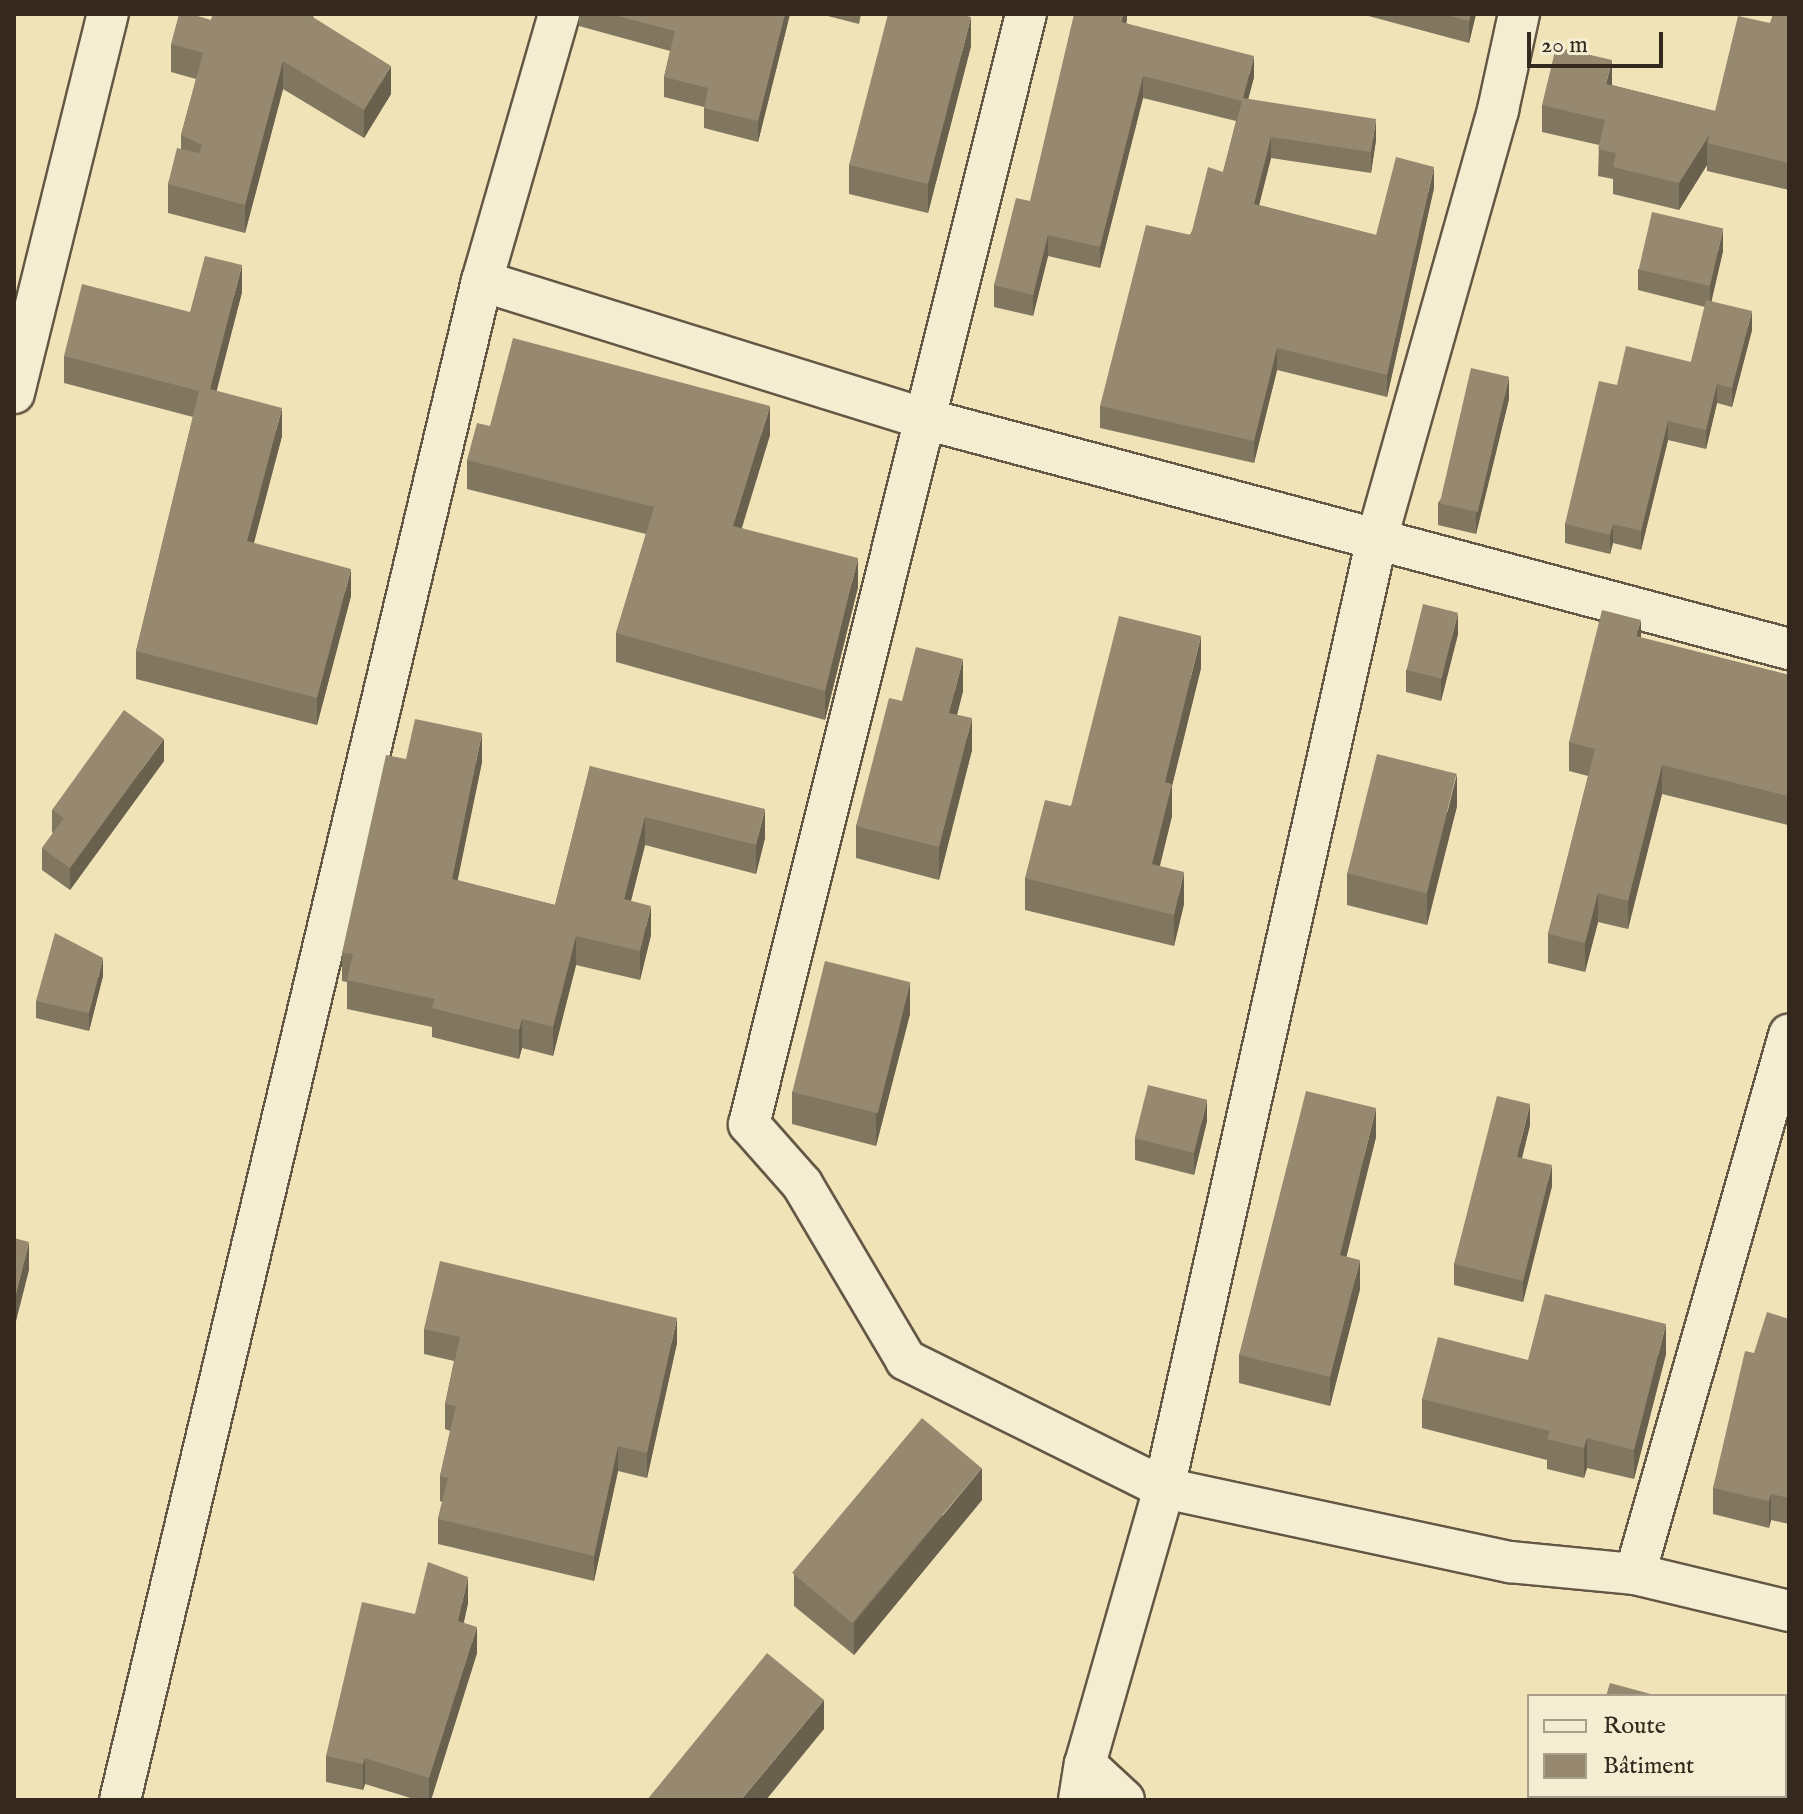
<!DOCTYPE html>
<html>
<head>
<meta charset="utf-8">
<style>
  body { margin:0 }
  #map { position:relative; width:1803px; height:1814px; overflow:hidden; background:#f0e3b8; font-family:"IM FELL English",serif }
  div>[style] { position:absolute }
  .roads { filter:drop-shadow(2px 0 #645745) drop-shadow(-2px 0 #645745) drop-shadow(0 2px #645745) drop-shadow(0 -2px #645745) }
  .street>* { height:40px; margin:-20px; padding:0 20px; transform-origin:20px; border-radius:20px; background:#f5edd1 }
  .wall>* { inset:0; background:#81765f }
  .shaded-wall>* { inset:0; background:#69604e }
  .building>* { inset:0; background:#96896f; transform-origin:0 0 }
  span { translate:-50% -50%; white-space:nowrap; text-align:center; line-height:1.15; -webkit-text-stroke:7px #f5edd1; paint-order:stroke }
  .frame { position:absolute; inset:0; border:16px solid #35281f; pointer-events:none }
  .legend { position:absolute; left:1527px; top:1694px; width:260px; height:104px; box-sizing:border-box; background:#f5edd1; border:2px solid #a89e8a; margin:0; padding:10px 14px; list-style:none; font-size:24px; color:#35281f }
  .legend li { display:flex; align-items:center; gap:16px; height:40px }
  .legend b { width:40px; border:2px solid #a89e8a }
  .scale { position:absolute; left:1527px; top:32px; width:136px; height:36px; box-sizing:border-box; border:4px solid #35281f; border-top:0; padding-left:10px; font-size:24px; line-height:28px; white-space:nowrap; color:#35281f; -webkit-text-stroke:6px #f5edd1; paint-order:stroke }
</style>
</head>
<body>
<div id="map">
  <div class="roads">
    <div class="street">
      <div style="left:1026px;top:14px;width:1144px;rotate:104.01deg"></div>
      <div style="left:749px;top:1124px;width:80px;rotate:48.5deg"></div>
      <div style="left:802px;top:1184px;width:204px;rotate:59.4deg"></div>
      <div style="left:906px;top:1360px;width:288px;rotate:26.4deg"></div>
      <div style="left:1164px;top:1488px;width:354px;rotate:12.1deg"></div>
      <div style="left:1510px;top:1562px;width:126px;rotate:5.5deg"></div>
      <div style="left:1635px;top:1574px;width:158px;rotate:13.5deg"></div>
      <div style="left:482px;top:281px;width:464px;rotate:17.3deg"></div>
      <div style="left:925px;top:419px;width:894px;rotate:14.91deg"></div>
      <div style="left:14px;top:393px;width:390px;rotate:-76.1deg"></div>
      <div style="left:1635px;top:1574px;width:561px;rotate:-74.05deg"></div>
      <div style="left:1085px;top:1764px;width:53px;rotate:42.7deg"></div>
      <div style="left:120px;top:1800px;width:1562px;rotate:-76.6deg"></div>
      <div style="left:482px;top:281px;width:278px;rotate:-73.9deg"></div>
      <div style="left:1079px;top:1800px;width:36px;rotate:-81deg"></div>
      <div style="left:1085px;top:1764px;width:287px;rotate:-74deg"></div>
      <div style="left:1164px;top:1488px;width:974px;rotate:-77.36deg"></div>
      <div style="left:1377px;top:538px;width:445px;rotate:-74.2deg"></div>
      <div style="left:1498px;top:110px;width:98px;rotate:-77.7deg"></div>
    </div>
  </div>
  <div class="wall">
    <div style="clip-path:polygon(213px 14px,314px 14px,313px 17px,391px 94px,364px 138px,283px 89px,245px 233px,168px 213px,168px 184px,181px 149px,181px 135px,196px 79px,171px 72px,171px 44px,211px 20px)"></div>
    <div style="clip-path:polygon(579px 14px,790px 14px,758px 142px,704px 128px,704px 107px,664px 97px,664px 77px,670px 51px,579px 26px)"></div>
    <div style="clip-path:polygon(820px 14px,861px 14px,859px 24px)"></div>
    <div style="clip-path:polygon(1127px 14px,1126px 23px,1254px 77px,1248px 99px,1376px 140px,1371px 173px,1271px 158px,1259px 205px,1376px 235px,1434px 188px,1387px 397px,1277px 370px,1254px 463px,1100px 428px,1100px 406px,1223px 172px,1236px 121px,1143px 98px,1100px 268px,1048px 256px,1033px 316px,994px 307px,994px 285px,1030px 201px)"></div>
    <div style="clip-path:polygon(1361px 14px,1476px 14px,1469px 43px)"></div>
    <div style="clip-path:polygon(1789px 14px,1789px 190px,1707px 171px,1707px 165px,1679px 210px,1613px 194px,1613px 179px,1598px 176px,1599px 145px,1542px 132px,1542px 105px,1612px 85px,1715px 111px,1770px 23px)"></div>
    <div style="clip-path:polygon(971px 46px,928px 213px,849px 194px,849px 165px)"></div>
    <div style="clip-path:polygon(1723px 251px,1711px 301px,1752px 330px,1732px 407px,1717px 403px,1706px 449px,1668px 440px,1641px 550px,1613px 543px,1610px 554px,1565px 543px,1565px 524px,1617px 385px,1691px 362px,1705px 307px,1638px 290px,1638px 269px)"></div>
    <div style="clip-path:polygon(242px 292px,216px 391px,282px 436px,254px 543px,351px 596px,317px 725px,136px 679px,136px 651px,193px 417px,64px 383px,64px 356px,190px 312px)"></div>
    <div style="clip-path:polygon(1509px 399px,1476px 534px,1438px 525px,1438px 503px)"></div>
    <div style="clip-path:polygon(490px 426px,770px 435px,742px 528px,858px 587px,825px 720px,616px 662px,616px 633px,646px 534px,467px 489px,467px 460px)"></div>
    <div style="clip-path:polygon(1458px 634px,1441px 701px,1406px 692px,1406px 670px)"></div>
    <div style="clip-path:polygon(1641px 638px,1789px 675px,1788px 825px,1662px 794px,1628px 929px,1598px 922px,1585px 972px,1548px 963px,1548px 934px,1588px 776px,1569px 771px,1569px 742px)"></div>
    <div style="clip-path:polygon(1201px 668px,1172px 786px,1172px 816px,1160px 866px,1184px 904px,1174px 946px,1025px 910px,1025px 878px,1071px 806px)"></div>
    <div style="clip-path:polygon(963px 691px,957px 715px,972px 750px,939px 880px,856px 858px,856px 826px,902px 701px)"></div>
    <div style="clip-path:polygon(406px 759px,482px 762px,457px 880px,555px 905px,590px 766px,765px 838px,756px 874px,645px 845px,631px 901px,651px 935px,640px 980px,576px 965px,553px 1056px,522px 1048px,519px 1059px,432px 1037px,432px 1027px,347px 1009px,347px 982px,342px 981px,342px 953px)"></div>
    <div style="clip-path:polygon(164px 761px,70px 890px,42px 870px,42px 848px,53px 833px,52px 832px,52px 810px)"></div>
    <div style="clip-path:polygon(1457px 806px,1427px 925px,1347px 905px,1347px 873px)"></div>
    <div style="clip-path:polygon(103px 976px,89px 1031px,36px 1018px,36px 1001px)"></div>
    <div style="clip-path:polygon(910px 1014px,876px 1146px,792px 1124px,792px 1092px)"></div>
    <div style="clip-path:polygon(1207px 1121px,1194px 1175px,1135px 1160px,1135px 1138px)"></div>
    <div style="clip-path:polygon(1530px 1125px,1522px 1158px,1552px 1186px,1523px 1302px,1454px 1285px,1454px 1264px)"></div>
    <div style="clip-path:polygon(1376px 1137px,1346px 1257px,1360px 1289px,1330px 1406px,1239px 1383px,1239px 1355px)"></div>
    <div style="clip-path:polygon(1789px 1319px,1789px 1524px,1771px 1520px,1769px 1528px,1713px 1514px,1713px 1488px,1754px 1353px)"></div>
    <div style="clip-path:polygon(424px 1329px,677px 1343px,647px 1478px,618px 1471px,594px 1581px,438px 1544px,438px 1519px,442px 1502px,440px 1501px,440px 1476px,450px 1431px,445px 1429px,445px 1404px,454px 1361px,424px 1354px)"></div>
    <div style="clip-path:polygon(1666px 1354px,1634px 1479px,1587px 1468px,1584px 1478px,1547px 1469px,1547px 1460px,1422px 1428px,1422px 1399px,1528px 1360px)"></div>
    <div style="clip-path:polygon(982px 1500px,854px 1655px,794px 1606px,794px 1574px)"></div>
    <div style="clip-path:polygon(468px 1603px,464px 1622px,477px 1653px,431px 1800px,417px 1800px,365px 1784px,363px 1790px,326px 1782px,326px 1756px,415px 1614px)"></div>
  </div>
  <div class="shaded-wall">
    <div style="clip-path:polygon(785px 14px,790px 14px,758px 142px,758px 121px)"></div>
    <div style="clip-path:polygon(1123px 14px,1127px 14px,1127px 20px,1121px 43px,1121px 22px)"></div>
    <div style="clip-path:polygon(1471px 14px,1476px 14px,1469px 43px,1469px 21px)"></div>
    <div style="clip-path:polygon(971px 17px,971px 46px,928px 213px,928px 184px)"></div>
    <div style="clip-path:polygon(1254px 56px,1254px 77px,1243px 119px,1243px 98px)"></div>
    <div style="clip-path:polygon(1612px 60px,1612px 88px,1606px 84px)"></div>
    <div style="clip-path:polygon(283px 61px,283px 89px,245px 233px,245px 205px)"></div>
    <div style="clip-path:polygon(391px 66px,391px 94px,364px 138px,364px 110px)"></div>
    <div style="clip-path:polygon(1143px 76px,1143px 98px,1100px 268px,1100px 247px)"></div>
    <div style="clip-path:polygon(1376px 119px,1376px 140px,1371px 173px,1371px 152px)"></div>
    <div style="clip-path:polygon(1710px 134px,1707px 143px,1707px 165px,1679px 210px,1679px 183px)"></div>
    <div style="clip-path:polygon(1271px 137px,1271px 158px,1254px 225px,1254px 204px)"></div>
    <div style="clip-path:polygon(1434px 167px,1434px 188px,1387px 397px,1387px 375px)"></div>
    <div style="clip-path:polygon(1723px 229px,1723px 251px,1710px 308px,1710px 286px)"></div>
    <div style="clip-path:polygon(1048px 235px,1048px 256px,1033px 316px,1033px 295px)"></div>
    <div style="clip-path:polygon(242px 265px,242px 292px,210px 417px,210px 389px)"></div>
    <div style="clip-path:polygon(1752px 311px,1752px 330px,1732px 407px,1732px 388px)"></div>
    <div style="clip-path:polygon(1277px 348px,1277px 370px,1254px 463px,1254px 441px)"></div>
    <div style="clip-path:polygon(1509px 377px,1509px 399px,1476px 534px,1476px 512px)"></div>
    <div style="clip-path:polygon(1717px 384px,1717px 403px,1706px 449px,1706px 430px)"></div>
    <div style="clip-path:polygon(770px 406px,770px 435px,733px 555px,733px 526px)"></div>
    <div style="clip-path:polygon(282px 408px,282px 436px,247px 568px,247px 541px)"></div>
    <div style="clip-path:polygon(1668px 421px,1668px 440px,1641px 550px,1641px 531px)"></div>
    <div style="clip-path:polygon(1613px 524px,1613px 543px,1610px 554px,1610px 535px)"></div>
    <div style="clip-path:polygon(858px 558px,858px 587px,825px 720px,825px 691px)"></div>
    <div style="clip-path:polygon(351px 569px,351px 596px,317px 725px,317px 698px)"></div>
    <div style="clip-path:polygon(1458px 613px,1458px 634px,1441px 701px,1441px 679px)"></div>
    <div style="clip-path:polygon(1641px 620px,1641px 648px,1636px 636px)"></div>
    <div style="clip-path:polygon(1201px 636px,1201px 668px,1172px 786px,1172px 816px,1152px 896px,1152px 864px,1165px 782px)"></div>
    <div style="clip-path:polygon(963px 659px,963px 691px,949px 745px,949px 713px)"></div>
    <div style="clip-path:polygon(972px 718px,972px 750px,939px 880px,939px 847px)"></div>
    <div style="clip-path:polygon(482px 733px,482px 762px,452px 908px,452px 879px)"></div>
    <div style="clip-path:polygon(164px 739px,164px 761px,70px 890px,70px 868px)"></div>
    <div style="clip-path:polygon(1662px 765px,1662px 794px,1628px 929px,1628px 901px)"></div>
    <div style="clip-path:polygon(1457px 774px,1457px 806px,1427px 925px,1427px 893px)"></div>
    <div style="clip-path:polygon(1789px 792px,1789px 820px,1788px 825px,1788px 796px)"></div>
    <div style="clip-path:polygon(765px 809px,765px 838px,756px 874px,756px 845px)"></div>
    <div style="clip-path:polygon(645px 817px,645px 845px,624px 928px,624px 899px)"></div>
    <div style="clip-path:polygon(1184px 872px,1184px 904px,1174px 946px,1174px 915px)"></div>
    <div style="clip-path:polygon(1598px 893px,1598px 922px,1585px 972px,1585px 943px)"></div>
    <div style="clip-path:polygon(651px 906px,651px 935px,640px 980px,640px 951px)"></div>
    <div style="clip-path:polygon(576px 936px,576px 965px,553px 1056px,553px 1027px)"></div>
    <div style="clip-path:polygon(103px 958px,103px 976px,89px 1031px,89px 1013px)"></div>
    <div style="clip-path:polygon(910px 982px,910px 1014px,876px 1146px,876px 1114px)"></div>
    <div style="clip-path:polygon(522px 1019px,522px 1048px,519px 1059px,519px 1030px)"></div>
    <div style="clip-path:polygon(1207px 1100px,1207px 1121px,1194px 1175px,1194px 1153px)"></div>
    <div style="clip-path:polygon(1530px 1104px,1530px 1125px,1517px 1178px,1517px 1157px)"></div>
    <div style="clip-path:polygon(1376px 1108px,1376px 1137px,1340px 1283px,1340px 1255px)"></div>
    <div style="clip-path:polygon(1552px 1165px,1552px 1186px,1523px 1302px,1523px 1281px)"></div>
    <div style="clip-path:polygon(29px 1242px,29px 1270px,14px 1329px,14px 1301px)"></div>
    <div style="clip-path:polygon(1360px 1260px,1360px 1289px,1330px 1406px,1330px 1377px)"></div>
    <div style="clip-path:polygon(677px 1318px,677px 1343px,647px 1478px,647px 1453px)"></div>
    <div style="clip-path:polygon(1666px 1324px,1666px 1354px,1634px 1479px,1634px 1450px)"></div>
    <div style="clip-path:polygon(1587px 1438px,1587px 1468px,1584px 1478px,1584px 1448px)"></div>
    <div style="clip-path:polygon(618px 1446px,618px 1471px,594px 1581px,594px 1556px)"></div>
    <div style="clip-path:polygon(982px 1468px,982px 1500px,854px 1655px,854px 1623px)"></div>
    <div style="clip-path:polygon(1771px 1494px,1771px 1520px,1769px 1528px,1769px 1501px)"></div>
    <div style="clip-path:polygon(468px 1577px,468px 1603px,458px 1647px,458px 1621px)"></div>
    <div style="clip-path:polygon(477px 1627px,477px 1653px,431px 1800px,429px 1800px,429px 1778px)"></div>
    <div style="clip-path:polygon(824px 1700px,824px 1729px,766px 1800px,741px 1800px)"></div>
    <div style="clip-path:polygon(365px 1758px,365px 1784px,363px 1790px,363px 1764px)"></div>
    <div style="clip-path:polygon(1753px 1796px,1759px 1796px,1758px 1800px,1752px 1800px)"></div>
  </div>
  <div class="building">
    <div style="clip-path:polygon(179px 14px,191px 14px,211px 20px,213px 14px,308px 14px,391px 66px,364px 110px,283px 61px,245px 205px,168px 184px,177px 148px,199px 153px,202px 145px,181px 135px,203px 53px,171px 44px)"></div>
    <div style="clip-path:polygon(610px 14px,785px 14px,758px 121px,704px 108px,708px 88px,664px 77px,675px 31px)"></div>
    <div style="clip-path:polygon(888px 14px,959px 14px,971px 17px,928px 184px,849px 165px)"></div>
    <div style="clip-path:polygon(1074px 14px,1123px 14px,1121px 22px,1254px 56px,1243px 98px,1376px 119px,1371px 152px,1271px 137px,1254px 204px,1376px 235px,1396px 157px,1434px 167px,1387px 375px,1277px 348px,1254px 441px,1100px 406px,1146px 225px,1191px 235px,1208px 167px,1223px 172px,1242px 101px,1143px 76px,1100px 247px,1048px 235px,1033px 295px,994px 285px,1016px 198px,1030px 201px)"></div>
    <div style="clip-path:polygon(1442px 14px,1471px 14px,1469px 21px)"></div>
    <div style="clip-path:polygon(1773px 14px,1789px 14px,1789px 163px,1707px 143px,1710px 134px,1679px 183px,1613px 167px,1616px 153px,1598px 149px,1605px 120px,1542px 105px,1556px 47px,1612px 60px,1606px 84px,1715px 111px,1738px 16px,1770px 23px)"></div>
    <div style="left:1652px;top:212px;width:73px;height:59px;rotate:13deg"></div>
    <div style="clip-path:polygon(205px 256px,242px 265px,210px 389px,282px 408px,247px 541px,351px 569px,317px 698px,136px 651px,199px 391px,64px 356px,82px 284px,190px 312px)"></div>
    <div style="clip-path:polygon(1706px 300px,1752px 311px,1732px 388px,1717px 384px,1706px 430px,1668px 421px,1641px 531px,1613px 524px,1610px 535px,1565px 524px,1599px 381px,1617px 385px,1626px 346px,1691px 362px)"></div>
    <div style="clip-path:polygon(513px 338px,770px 406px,733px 526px,858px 558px,825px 691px,616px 633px,654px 507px,467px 460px,477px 423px,490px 426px)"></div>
    <div style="left:1471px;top:368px;width:39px;height:139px;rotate:13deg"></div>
    <div style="left:1423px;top:604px;width:36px;height:68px;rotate:14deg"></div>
    <div style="clip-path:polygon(1602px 610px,1641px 620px,1636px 636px,1789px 675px,1789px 792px,1788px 796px,1662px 765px,1628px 901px,1598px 893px,1585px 943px,1548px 934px,1595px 749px,1569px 742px)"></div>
    <div style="clip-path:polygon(1119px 616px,1201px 636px,1165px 782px,1172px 784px,1152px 864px,1184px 872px,1174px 915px,1025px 878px,1045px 800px,1071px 806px)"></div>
    <div style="clip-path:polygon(916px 647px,963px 659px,949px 713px,972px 718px,939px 847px,856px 826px,889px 698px,902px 701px)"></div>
    <div style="clip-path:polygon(124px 710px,164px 739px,70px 868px,42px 848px,64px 818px,52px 810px)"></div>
    <div style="clip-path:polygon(415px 719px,482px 733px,452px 879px,555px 905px,590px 766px,765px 809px,756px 845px,645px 817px,624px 899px,651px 906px,640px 951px,576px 936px,553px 1027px,522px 1019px,519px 1030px,432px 1008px,435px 999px,347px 980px,353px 954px,342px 953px,386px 755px,406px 759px)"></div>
    <div style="left:1377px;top:754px;width:82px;height:123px;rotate:14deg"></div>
    <div style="clip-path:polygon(55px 933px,103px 958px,89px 1013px,36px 1001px)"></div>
    <div style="left:825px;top:961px;width:88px;height:135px;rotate:14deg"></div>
    <div style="left:1148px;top:1085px;width:61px;height:55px;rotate:14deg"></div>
    <div style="clip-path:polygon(1306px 1091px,1376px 1108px,1340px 1255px,1360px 1260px,1330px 1377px,1239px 1355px)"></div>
    <div style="clip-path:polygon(1497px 1096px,1530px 1104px,1517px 1157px,1552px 1165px,1523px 1281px,1454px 1264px)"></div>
    <div style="clip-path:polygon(14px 1238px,29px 1242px,14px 1301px)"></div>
    <div style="clip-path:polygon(440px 1261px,677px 1318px,647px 1453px,618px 1446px,594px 1556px,438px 1519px,448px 1478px,440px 1476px,456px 1406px,445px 1404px,460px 1337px,424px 1329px)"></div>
    <div style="clip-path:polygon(1545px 1294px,1666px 1324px,1634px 1450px,1587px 1438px,1584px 1448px,1547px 1439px,1550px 1431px,1422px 1399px,1438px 1337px,1528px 1360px)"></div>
    <div style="clip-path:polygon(1767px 1312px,1789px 1319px,1789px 1498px,1771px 1494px,1769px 1501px,1713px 1488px,1745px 1351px,1754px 1353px)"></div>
    <div style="left:922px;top:1418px;width:78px;height:202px;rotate:40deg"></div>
    <div style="clip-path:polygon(428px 1562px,468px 1577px,458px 1621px,477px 1627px,429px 1778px,365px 1758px,363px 1764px,326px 1756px,362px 1602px,415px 1614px)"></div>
    <div style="clip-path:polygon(767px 1653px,824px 1700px,741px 1800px,647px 1800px)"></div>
    <div style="clip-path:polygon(1610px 1683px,1658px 1696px,1606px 1696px)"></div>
    <div style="left:1567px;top:1796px;width:186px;height:4px"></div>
  </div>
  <div class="frame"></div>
  <ul class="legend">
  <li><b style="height:10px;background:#f5edd1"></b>Route</li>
  <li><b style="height:22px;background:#96896f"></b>Bâtiment</li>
  </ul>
  <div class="scale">20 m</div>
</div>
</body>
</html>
